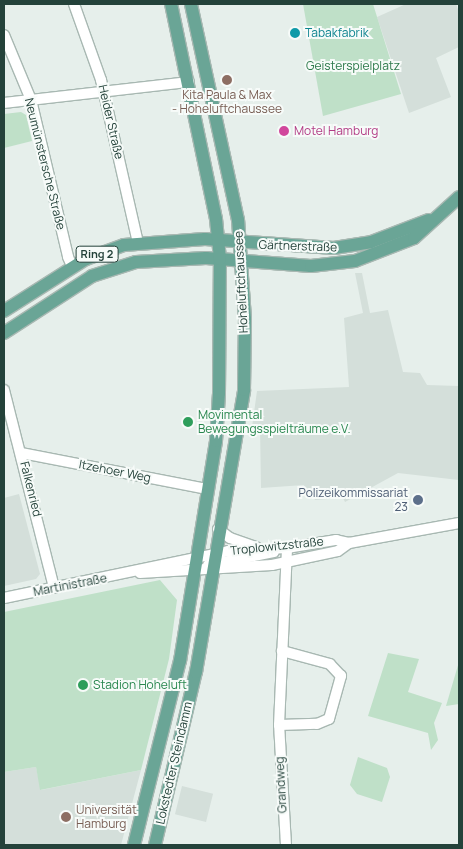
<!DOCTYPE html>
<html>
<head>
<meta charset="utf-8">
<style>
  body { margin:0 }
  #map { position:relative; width:463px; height:849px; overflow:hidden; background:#e6efeb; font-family:Manrope,sans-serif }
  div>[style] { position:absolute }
  .built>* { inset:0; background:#d4dfda; transform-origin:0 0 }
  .green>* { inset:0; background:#bfe0c8 }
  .roads { filter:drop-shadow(1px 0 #a8b8b2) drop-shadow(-1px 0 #a8b8b2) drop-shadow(0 1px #a8b8b2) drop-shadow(0 -1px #a8b8b2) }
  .minor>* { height:10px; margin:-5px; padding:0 5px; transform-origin:5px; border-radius:5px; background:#fff }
  .major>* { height:12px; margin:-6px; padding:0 6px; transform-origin:6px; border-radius:6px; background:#6aa596 }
  .dots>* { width:14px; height:14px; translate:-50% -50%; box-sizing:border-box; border:2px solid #f7fbf9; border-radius:50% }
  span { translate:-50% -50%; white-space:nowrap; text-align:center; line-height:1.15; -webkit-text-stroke:4px #f7fbf9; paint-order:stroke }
  .shield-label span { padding:1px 4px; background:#f7fbf9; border:1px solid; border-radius:4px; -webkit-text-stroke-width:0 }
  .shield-label { font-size:11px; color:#24423a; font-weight:700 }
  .culture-label { font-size:12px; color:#0d838f }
  .left { translate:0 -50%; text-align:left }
  .park-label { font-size:12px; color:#2d7a4b }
  .education-label { font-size:12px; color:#785e54 }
  .street-label { font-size:12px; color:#24423a }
  .hotel-label { font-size:12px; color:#b23c85 }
  .leisure-label { font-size:12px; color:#27864d }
  .service-label { font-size:12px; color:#4e5e75 }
  .right { translate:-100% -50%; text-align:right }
  .frame { position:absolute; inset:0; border:5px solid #24423a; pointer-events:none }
</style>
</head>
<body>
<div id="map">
  <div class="built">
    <div style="clip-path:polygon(406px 4px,456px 4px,459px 12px,459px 47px,436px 58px,451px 97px,409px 113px,377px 17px)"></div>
    <div style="clip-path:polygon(355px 273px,362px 273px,370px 313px,388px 310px,403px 372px,420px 373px,427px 385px,459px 386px,459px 480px,398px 473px,345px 502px,343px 498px,315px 500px,313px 494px,306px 495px,304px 485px,261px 488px,260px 427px,252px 427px,257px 391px,349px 387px,344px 318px,363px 313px)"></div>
    <div style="clip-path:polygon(19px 494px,40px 574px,36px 579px,4px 586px,4px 498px)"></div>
    <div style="clip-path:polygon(36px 767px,41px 790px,141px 770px,121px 845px,4px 845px,4px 772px)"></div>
    <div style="left:182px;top:786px;width:32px;height:29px;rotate:14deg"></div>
  </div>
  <div class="green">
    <div style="clip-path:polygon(303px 4px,373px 4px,401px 94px,323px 116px)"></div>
    <div style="clip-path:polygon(21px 112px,26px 115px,32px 141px,4px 148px,4px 114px)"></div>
    <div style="clip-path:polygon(160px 580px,177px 600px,169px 659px,141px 770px,40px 790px,36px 767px,4px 772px,4px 612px)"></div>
    <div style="clip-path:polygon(388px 653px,419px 659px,408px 692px,442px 703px,434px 723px,438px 740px,431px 750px,428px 733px,368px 716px)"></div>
    <div style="clip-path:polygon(459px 662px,459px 704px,446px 706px)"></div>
    <div style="clip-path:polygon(358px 757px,387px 768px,390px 777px,382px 802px,357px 794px,350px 785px)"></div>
  </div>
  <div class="roads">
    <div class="minor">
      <div style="left:74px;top:4px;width:81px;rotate:70.4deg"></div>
      <div style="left:101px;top:80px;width:167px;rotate:77.2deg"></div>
      <div style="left:4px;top:35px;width:70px;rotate:67.4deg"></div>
      <div style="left:31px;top:100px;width:161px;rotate:76.7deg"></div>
      <div style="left:68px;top:257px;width:10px;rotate:66deg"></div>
      <div style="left:4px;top:103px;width:186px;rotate:-6.5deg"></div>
      <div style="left:4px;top:390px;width:204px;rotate:75.8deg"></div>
      <div style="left:22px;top:453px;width:188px;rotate:11deg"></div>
      <div style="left:218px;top:529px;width:15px;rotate:37deg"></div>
      <div style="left:230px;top:538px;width:28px;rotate:19deg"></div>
      <div style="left:208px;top:565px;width:67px;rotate:-11.1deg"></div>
      <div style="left:140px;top:573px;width:132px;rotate:-3.5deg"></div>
      <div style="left:272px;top:565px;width:67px;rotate:-12deg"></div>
      <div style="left:338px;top:551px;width:14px;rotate:-36deg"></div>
      <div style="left:4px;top:598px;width:229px;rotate:-11.8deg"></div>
      <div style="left:228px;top:551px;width:59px;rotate:-2.9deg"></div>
      <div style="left:287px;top:548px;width:50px;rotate:-9.3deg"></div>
      <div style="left:336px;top:540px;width:13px;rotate:13deg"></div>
      <div style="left:349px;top:543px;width:112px;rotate:-10.3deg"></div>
      <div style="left:279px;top:725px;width:38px;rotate:-2deg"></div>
      <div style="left:317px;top:724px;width:13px;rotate:-23deg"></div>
      <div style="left:329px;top:719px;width:45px;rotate:-74.4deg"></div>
      <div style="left:341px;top:676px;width:16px;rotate:-133deg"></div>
      <div style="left:330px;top:664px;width:50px;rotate:-164.8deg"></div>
      <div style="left:286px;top:845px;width:120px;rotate:-93.3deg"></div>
      <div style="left:279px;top:725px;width:177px;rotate:-87.4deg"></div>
    </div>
    <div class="major">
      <div style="left:4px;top:311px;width:97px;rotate:-32.4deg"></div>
      <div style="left:86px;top:259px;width:40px;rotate:-20.2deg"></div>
      <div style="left:124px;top:245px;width:81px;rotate:-4.2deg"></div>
      <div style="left:205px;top:239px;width:129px;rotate:4deg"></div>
      <div style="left:334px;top:248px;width:37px;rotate:-9deg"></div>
      <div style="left:371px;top:242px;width:62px;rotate:-20.8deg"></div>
      <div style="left:4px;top:333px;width:105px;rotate:-32.9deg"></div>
      <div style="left:92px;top:276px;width:46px;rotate:-17.7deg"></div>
      <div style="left:136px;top:262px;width:70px;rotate:-3.3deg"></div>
      <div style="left:206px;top:258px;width:105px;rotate:4.4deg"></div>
      <div style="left:311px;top:266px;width:44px;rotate:-6.5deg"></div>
      <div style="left:355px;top:261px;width:63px;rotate:-21.3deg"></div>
      <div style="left:414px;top:238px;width:61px;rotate:-42.3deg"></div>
      <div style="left:134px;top:845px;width:190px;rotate:-76deg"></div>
      <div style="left:180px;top:661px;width:223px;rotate:-80.7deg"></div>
      <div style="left:216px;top:441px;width:48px;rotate:-86.4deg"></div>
      <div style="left:219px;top:393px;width:134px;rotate:-89.6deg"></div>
      <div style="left:220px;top:259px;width:40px;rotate:-95.7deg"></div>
      <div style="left:216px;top:219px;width:220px;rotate:-101.8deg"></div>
      <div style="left:155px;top:845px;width:178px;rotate:-76.7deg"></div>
      <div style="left:196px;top:672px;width:286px;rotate:-80.3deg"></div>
      <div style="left:244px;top:390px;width:71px;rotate:-89.2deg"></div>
      <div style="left:245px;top:319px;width:99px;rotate:-94deg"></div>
      <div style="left:238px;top:220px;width:221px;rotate:-102.3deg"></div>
    </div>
  </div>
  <div class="dots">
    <div style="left:295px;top:33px;background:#0f9aa8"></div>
    <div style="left:227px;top:80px;background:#8d6e63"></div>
    <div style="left:284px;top:131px;background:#d1479c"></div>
    <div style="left:188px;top:422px;background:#2e9e5b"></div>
    <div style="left:418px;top:500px;background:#5c6f8a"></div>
    <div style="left:83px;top:685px;background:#2e9e5b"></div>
    <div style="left:66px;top:817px;background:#8d6e63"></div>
  </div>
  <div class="shield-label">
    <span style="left:97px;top:254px">Ring 2</span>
  </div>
  <div class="culture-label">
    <span class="left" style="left:305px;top:33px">Tabakfabrik</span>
  </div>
  <div class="park-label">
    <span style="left:353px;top:66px">Geisterspielplatz</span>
  </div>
  <div class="education-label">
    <span style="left:227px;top:102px">Kita Paula &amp; Max<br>- Hoheluftchaussee</span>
    <span class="left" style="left:76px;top:817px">Universität<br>Hamburg</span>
  </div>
  <div class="street-label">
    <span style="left:111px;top:122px;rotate:77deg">Heider Straße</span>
    <span style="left:45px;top:164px;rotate:76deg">Neumünstersche Straße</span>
    <span style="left:298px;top:246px;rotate:2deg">Gärtnerstraße</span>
    <span style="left:241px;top:282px;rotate:-93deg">Hoheluftchaussee</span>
    <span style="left:115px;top:471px;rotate:11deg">Itzehoer Weg</span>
    <span style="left:31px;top:489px;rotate:76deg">Falkenried</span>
    <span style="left:277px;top:546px;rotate:-6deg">Troplowitzstraße</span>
    <span style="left:70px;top:585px;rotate:-11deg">Martinistraße</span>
    <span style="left:174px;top:763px;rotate:-77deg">Lokstedter Steindamm</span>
    <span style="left:281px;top:785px;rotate:-93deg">Grandweg</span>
  </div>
  <div class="hotel-label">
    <span class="left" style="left:294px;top:131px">Motel Hamburg</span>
  </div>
  <div class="leisure-label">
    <span class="left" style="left:198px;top:422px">Movimental<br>Bewegungsspielträume e.V.</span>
    <span class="left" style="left:93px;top:685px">Stadion Hoheluft</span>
  </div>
  <div class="service-label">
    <span class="right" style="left:408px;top:500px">Polizeikommissariat<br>23</span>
  </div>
  <div class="frame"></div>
</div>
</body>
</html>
